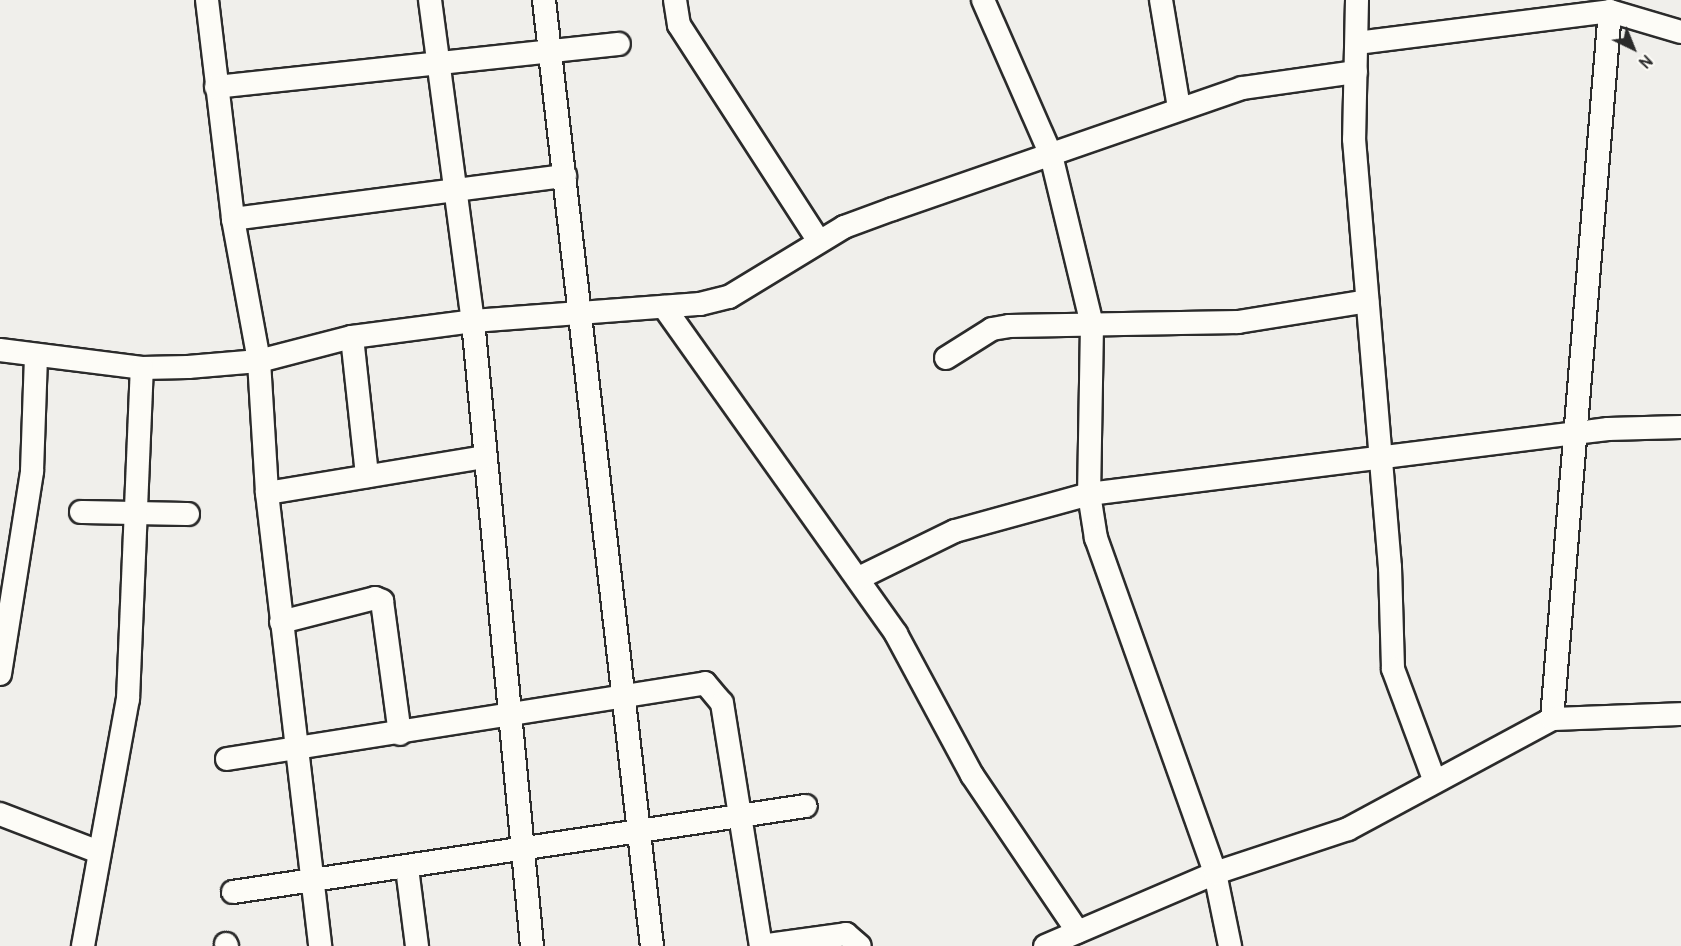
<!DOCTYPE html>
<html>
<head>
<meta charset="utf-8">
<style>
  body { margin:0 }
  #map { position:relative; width:1681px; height:946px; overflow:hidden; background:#f0efeb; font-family:Pangolin,sans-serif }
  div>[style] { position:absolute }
  .roads { filter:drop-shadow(2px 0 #2b2b2b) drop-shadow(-2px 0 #2b2b2b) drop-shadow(0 2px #2b2b2b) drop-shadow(0 -2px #2b2b2b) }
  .minor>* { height:22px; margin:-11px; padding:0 11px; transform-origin:11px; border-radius:11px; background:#fdfcf7 }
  span { translate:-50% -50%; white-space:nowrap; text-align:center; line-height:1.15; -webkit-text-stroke:6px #fdfcf7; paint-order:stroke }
  .north { position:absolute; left:1603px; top:18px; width:60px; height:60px; -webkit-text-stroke:4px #fdfcf7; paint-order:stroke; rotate:137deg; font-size:16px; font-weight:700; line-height:24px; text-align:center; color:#2b2b2b }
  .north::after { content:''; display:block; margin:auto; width:21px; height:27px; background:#2b2b2b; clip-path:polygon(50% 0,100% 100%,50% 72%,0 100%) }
</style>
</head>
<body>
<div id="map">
  <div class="roads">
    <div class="minor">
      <div style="left:207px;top:0;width:221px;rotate:83.2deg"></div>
      <div style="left:233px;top:219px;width:144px;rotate:79.6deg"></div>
      <div style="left:259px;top:361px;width:132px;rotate:86.5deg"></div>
      <div style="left:267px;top:493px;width:456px;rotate:83.3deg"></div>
      <div style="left:430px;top:0;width:324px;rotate:82.4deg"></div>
      <div style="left:473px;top:321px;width:628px;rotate:84.61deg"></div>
      <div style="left:544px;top:0;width:952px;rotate:83.49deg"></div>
      <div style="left:675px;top:0;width:25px;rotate:81deg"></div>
      <div style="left:679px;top:25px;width:257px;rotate:57.1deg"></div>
      <div style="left:983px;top:0;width:169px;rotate:66.3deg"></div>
      <div style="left:1051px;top:155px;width:175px;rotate:76.4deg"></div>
      <div style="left:1092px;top:325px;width:169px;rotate:91deg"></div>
      <div style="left:1089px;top:494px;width:45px;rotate:81deg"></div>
      <div style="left:1096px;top:538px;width:356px;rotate:70.4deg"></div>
      <div style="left:1215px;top:873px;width:75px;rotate:78.4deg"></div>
      <div style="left:1161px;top:0;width:109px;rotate:80.5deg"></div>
      <div style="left:1357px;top:0;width:139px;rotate:91.2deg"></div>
      <div style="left:1354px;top:139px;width:430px;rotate:85.2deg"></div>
      <div style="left:1390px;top:567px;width:102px;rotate:88.3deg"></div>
      <div style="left:1393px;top:669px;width:117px;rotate:69.6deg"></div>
      <div style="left:1357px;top:43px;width:255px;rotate:-7.2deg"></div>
      <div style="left:1610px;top:11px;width:74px;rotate:16.5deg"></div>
      <div style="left:216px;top:87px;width:405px;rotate:-6.1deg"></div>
      <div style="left:233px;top:219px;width:335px;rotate:-7.4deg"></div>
      <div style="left:664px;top:307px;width:401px;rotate:54.6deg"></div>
      <div style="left:896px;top:634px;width:160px;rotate:61.7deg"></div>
      <div style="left:972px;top:775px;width:189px;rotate:56deg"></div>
      <div style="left:352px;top:337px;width:140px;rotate:83.8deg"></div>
      <div style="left:0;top:350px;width:143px;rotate:7.2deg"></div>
      <div style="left:142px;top:368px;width:46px;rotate:-1.2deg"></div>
      <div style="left:188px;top:367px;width:71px;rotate:-4.8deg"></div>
      <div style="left:259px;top:361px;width:96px;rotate:-14.5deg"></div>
      <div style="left:352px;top:337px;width:122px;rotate:-7.5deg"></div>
      <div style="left:473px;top:321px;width:228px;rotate:-4.3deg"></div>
      <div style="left:700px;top:304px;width:30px;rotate:-14deg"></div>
      <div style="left:729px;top:297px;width:135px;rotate:-31.3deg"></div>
      <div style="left:844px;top:227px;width:52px;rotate:-20.2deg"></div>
      <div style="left:893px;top:209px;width:369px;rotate:-19.1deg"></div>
      <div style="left:1242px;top:88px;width:115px;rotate:-8deg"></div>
      <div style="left:946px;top:358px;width:54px;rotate:-32.2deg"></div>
      <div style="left:992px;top:329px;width:17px;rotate:-10deg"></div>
      <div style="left:1009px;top:326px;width:229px;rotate:-1deg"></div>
      <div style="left:1238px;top:322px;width:131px;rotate:-9.2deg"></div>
      <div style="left:267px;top:493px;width:220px;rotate:-9.4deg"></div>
      <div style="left:81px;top:512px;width:107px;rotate:1.1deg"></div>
      <div style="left:859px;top:578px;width:107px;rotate:-26.1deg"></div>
      <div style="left:955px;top:531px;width:139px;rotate:-15.4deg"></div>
      <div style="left:1089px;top:494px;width:523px;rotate:-7.14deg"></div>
      <div style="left:1608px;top:429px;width:73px;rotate:-1.6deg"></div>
      <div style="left:281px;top:622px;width:97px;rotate:-14.3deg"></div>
      <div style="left:375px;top:598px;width:8px;rotate:23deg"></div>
      <div style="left:382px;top:601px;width:134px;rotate:82.3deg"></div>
      <div style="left:0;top:674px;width:206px;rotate:-81deg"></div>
      <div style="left:32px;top:471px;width:114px;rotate:-88deg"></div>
      <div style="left:1552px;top:719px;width:710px;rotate:-85.32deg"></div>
      <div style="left:227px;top:759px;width:484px;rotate:-9deg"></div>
      <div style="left:705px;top:683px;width:26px;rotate:50deg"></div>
      <div style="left:722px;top:703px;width:246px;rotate:80.9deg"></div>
      <div style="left:0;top:814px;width:106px;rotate:21deg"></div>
      <div style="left:407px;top:868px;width:79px;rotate:82.7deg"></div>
      <div style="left:233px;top:892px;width:579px;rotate:-8.54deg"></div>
      <div style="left:226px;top:944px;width:2px;rotate:63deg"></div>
      <div style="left:83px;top:946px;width:251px;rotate:-79.7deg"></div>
      <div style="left:128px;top:699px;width:331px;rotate:-87.6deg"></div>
      <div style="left:761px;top:946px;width:86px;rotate:-8deg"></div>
      <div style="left:846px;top:934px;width:18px;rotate:41deg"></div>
      <div style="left:1045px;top:946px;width:185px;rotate:-23.2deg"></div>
      <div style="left:1215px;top:873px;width:140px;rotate:-18.3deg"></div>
      <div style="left:1348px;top:829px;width:232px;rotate:-28.3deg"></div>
      <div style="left:1552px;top:719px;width:129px;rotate:-2.2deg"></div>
    </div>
  </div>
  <div class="north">N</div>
</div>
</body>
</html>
